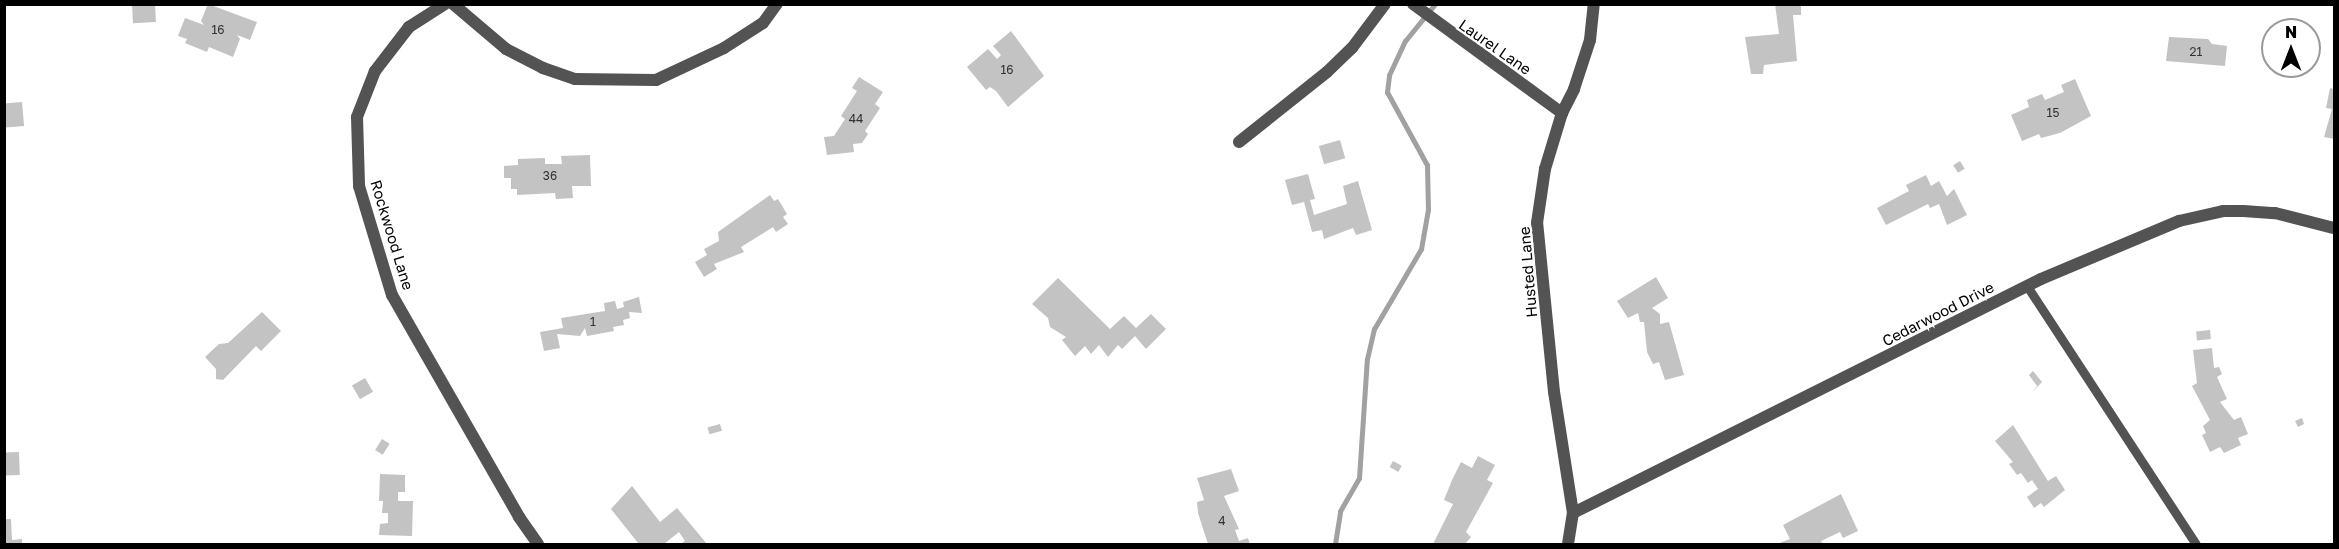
<!DOCTYPE html>
<html>
<head>
<meta charset="utf-8">
<style>
  body { margin:0 }
  #map { position:relative; width:2339px; height:549px; overflow:hidden; background:#fff; font-family:"Golos Text",sans-serif }
  div>[style] { position:absolute }
  .stream>* { height:5px; margin:-2.5px; padding:0 2.5px; transform-origin:2.5px; border-radius:2.5px; background:#a1a1a1 }
  .building>* { inset:0; background:#c3c3c3; transform-origin:0 0 }
  .lane>* { height:9px; margin:-4.5px; padding:0 4.5px; transform-origin:4.5px; border-radius:4.5px; background:#535353 }
  .street>* { height:12px; margin:-6px; padding:0 6px; transform-origin:6px; border-radius:6px; background:#535353 }
  span { translate:-50% -50%; white-space:nowrap; text-align:center; line-height:1.15; -webkit-text-stroke:4.5px #fff; paint-order:stroke }
  .number-label { font-size:12px; color:#313131 }
  .number-label span { -webkit-text-stroke-width:0 }
  .street-label { font-size:15px; color:#000 }
  .frame { position:absolute; inset:0; border:6px solid #000; pointer-events:none }
  .north { position:absolute; left:2261px; top:18px; width:60px; height:60px; box-sizing:border-box; background:#fff; border:2px solid #999; border-radius:50%; rotate:0deg; font-size:16px; font-weight:700; line-height:24px; text-align:center; color:#000 }
  .north::after { content:''; display:block; margin:auto; width:21px; height:27px; background:#000; clip-path:polygon(50% 0,100% 100%,50% 72%,0 100%) }
</style>
</head>
<body>
<div id="map">
  <div class="stream">
    <div style="left:1335px;top:544px;width:33px;rotate:-81deg"></div>
    <div style="left:1340px;top:511px;width:38px;rotate:-60deg"></div>
    <div style="left:1359px;top:478px;width:119px;rotate:-86.2deg"></div>
    <div style="left:1367px;top:359px;width:31px;rotate:-77deg"></div>
    <div style="left:1374px;top:329px;width:93px;rotate:-59.6deg"></div>
    <div style="left:1421px;top:249px;width:40px;rotate:-80deg"></div>
    <div style="left:1428px;top:210px;width:45px;rotate:-91.3deg"></div>
    <div style="left:1427px;top:165px;width:83px;rotate:-118.7deg"></div>
    <div style="left:1387px;top:92px;width:17px;rotate:-83deg"></div>
    <div style="left:1389px;top:75px;width:38px;rotate:-65deg"></div>
    <div style="left:1405px;top:41px;width:48px;rotate:-51deg"></div>
  </div>
  <div class="building">
    <div style="left:155px;top:4px;width:18px;height:23px;rotate:87deg"></div>
    <div style="clip-path:polygon(208px 4px,257px 22px,250px 40px,237px 35px,240px 39px,233px 57px,209px 47px,207px 52px,185px 43px,187px 39px,178px 36px,185px 18px,204px 25px,201px 21px)"></div>
    <div style="clip-path:polygon(1775px 4px,1801px 4px,1801px 15px,1793px 15px,1797px 61px,1764px 65px,1763px 74px,1751px 74px,1745px 37px,1779px 34px)"></div>
    <div style="clip-path:polygon(1011px 31px,1044px 76px,1008px 107px,996px 91px,990px 87px,986px 90px,967px 67px,988px 49px,997px 59px,1001px 55px,993px 46px)"></div>
    <div style="clip-path:polygon(2169px 37px,2208px 39px,2212px 44px,2227px 46px,2225px 66px,2166px 61px)"></div>
    <div style="clip-path:polygon(859px 77px,883px 92px,875px 104px,880px 108px,865px 131px,868px 134px,862px 143px,853px 144px,854px 152px,827px 155px,824px 137px,834px 136px,845px 119px,841px 116px,857px 91px,852px 88px)"></div>
    <div style="clip-path:polygon(2075px 79px,2091px 116px,2060px 133px,2041px 138px,2039px 134px,2022px 141px,2011px 115px,2029px 107px,2027px 100px,2042px 94px,2045px 100px,2064px 92px,2061px 85px)"></div>
    <div style="clip-path:polygon(2330px 88px,2334px 89px,2334px 139px,2324px 137px,2332px 109px,2326px 108px)"></div>
    <div style="left:22px;top:102px;width:24px;height:18px;rotate:85deg"></div>
    <div style="left:1340px;top:140px;width:19px;height:22px;rotate:74deg"></div>
    <div style="clip-path:polygon(590px 155px,591px 186px,572px 186px,573px 198px,556px 199px,555px 193px,517px 195px,517px 189px,511px 189px,511px 178px,504px 178px,504px 166px,518px 165px,518px 159px,545px 158px,545px 164px,562px 164px,561px 156px)"></div>
    <div style="left:1960px;top:161px;width:9px;height:8px;rotate:58deg"></div>
    <div style="clip-path:polygon(1308px 174px,1315px 199px,1310px 200px,1314px 215px,1347px 204px,1343px 186px,1358px 181px,1372px 230px,1356px 235px,1353px 228px,1324px 239px,1322px 230px,1312px 232px,1304px 202px,1292px 205px,1285px 180px)"></div>
    <div style="clip-path:polygon(1926px 175px,1931px 186px,1939px 181px,1947px 196px,1954px 189px,1967px 215px,1947px 225px,1939px 204px,1930px 208px,1928px 204px,1886px 225px,1877px 208px,1909px 191px,1906px 185px)"></div>
    <div style="clip-path:polygon(770px 195px,774px 201px,778px 199px,787px 214px,783px 217px,788px 224px,776px 232px,773px 227px,741px 247px,744px 252px,714px 264px,717px 269px,704px 277px,695px 262px,707px 255px,704px 249px,719px 241px,718px 232px)"></div>
    <div style="clip-path:polygon(1656px 277px,1668px 298px,1652px 308px,1660px 314px,1660px 324px,1669px 322px,1684px 375px,1665px 380px,1659px 362px,1653px 364px,1647px 352px,1644px 322px,1640px 322px,1638px 313px,1628px 318px,1617px 301px)"></div>
    <div style="clip-path:polygon(1058px 278px,1110px 329px,1124px 316px,1136px 328px,1151px 314px,1166px 329px,1146px 349px,1135px 336px,1122px 349px,1118px 345px,1108px 357px,1099px 345px,1091px 354px,1085px 346px,1075px 356px,1062px 340px,1066px 337px,1050px 327px,1048px 318px,1032px 304px)"></div>
    <div style="clip-path:polygon(639px 297px,642px 313px,629px 312px,630px 318px,623px 320px,624px 325px,613px 327px,614px 331px,587px 336px,585px 328px,580px 336px,557px 334px,560px 348px,544px 351px,540px 332px,563px 328px,561px 318px,605px 311px,604px 303px,615px 301px,617px 309px,624px 307px,623px 302px)"></div>
    <div style="clip-path:polygon(262px 312px,281px 331px,261px 351px,256px 346px,223px 380px,216px 379px,216px 369px,205px 357px,219px 344px,228px 343px)"></div>
    <div style="left:2210px;top:330px;width:9px;height:14px;rotate:84deg"></div>
    <div style="clip-path:polygon(2212px 348px,2214px 368px,2219px 367px,2222px 374px,2217px 377px,2227px 399px,2220px 402px,2234px 420px,2241px 417px,2248px 434px,2238px 438px,2241px 445px,2224px 453px,2220px 447px,2210px 452px,2202px 435px,2206px 433px,2203px 426px,2210px 420px,2192px 386px,2197px 383px,2193px 350px)"></div>
    <div style="clip-path:polygon(2033px 371px,2042px 382px,2032px 392px,2037px 386px,2029px 375px)"></div>
    <div style="left:365px;top:378px;width:16px;height:15px;rotate:60deg"></div>
    <div style="clip-path:polygon(2302px 418px,2304px 424px,2298px 427px,2295px 421px)"></div>
    <div style="left:720px;top:424px;width:7px;height:13px;rotate:74deg"></div>
    <div style="clip-path:polygon(2013px 425px,2048px 481px,2056px 476px,2065px 490px,2044px 507px,2041px 503px,2034px 508px,2027px 497px,2038px 489px,2032px 480px,2028px 483px,2021px 473px,2017px 475px,2009px 464px,2013px 462px,1995px 441px)"></div>
    <div style="left:382px;top:439px;width:9px;height:13px;rotate:32deg"></div>
    <div style="left:19px;top:452px;width:23px;height:15px;rotate:88deg"></div>
    <div style="clip-path:polygon(1478px 456px,1495px 465px,1487px 480px,1493px 483px,1466px 532px,1471px 537px,1465px 544px,1433px 544px,1453px 504px,1444px 500px,1452px 480px,1461px 462px,1472px 468px)"></div>
    <div style="left:1393px;top:461px;width:10px;height:7px;rotate:29deg"></div>
    <div style="clip-path:polygon(1231px 469px,1239px 491px,1224px 496px,1239px 529px,1235px 530px,1239px 541px,1248px 538px,1250px 544px,1208px 544px,1198px 513px,1197px 502px,1204px 500px,1197px 478px)"></div>
    <div style="clip-path:polygon(380px 474px,405px 475px,405px 492px,398px 492px,398px 501px,413px 501px,412px 536px,379px 535px,380px 524px,388px 523px,388px 513px,382px 513px,383px 501px,379px 501px)"></div>
    <div style="clip-path:polygon(632px 486px,660px 522px,677px 508px,707px 544px,681px 544px,685px 541px,679px 532px,664px 544px,638px 543px,611px 509px)"></div>
    <div style="clip-path:polygon(1841px 494px,1858px 531px,1843px 538px,1840px 532px,1821px 541px,1823px 544px,1777px 544px,1790px 539px,1783px 525px)"></div>
    <div style="clip-path:polygon(4px 519px,11px 519px,12px 540px,22px 539px,22px 544px,4px 544px)"></div>
  </div>
  <div class="lane">
    <div style="left:2027px;top:286px;width:308px;rotate:56.8deg"></div>
  </div>
  <div class="street">
    <div style="left:445px;top:4px;width:43px;rotate:147.4deg"></div>
    <div style="left:409px;top:27px;width:56px;rotate:127.7deg"></div>
    <div style="left:375px;top:71px;width:49px;rotate:111.4deg"></div>
    <div style="left:357px;top:117px;width:69px;rotate:88.3deg"></div>
    <div style="left:359px;top:186px;width:114px;rotate:73.2deg"></div>
    <div style="left:392px;top:295px;width:256px;rotate:60.2deg"></div>
    <div style="left:519px;top:517px;width:33px;rotate:55deg"></div>
    <div style="left:453px;top:4px;width:70px;rotate:40.3deg"></div>
    <div style="left:506px;top:49px;width:42px;rotate:27.2deg"></div>
    <div style="left:543px;top:68px;width:34px;rotate:19deg"></div>
    <div style="left:575px;top:79px;width:81px;rotate:0.7deg"></div>
    <div style="left:656px;top:80px;width:75px;rotate:-25.2deg"></div>
    <div style="left:724px;top:48px;width:46px;rotate:-32.7deg"></div>
    <div style="left:763px;top:23px;width:24px;rotate:-54deg"></div>
    <div style="left:1413px;top:4px;width:185px;rotate:36.2deg"></div>
    <div style="left:1239px;top:142px;width:112px;rotate:-38.5deg"></div>
    <div style="left:1327px;top:72px;width:35px;rotate:-44deg"></div>
    <div style="left:1352px;top:48px;width:55px;rotate:-53.1deg"></div>
    <div style="left:1573px;top:513px;width:523px;rotate:-26.57deg"></div>
    <div style="left:2041px;top:279px;width:150px;rotate:-22.8deg"></div>
    <div style="left:2179px;top:221px;width:45px;rotate:-12.8deg"></div>
    <div style="left:2223px;top:211px;width:20px"></div>
    <div style="left:2243px;top:211px;width:32px;rotate:4deg"></div>
    <div style="left:2275px;top:213px;width:61px;rotate:14.3deg"></div>
    <div style="left:1568px;top:544px;width:31px;rotate:-81deg"></div>
    <div style="left:1573px;top:513px;width:122px;rotate:-98.9deg"></div>
    <div style="left:1554px;top:392px;width:170px;rotate:-95.7deg"></div>
    <div style="left:1537px;top:223px;width:55px;rotate:-81.6deg"></div>
    <div style="left:1545px;top:169px;width:59px;rotate:-73.1deg"></div>
    <div style="left:1562px;top:113px;width:27px;rotate:-63deg"></div>
    <div style="left:1574px;top:89px;width:52px;rotate:-71.9deg"></div>
    <div style="left:1590px;top:40px;width:36px;rotate:-84deg"></div>
  </div>
  <div class="number-label">
    <span style="left:218px;top:30px">16</span>
    <span style="left:2196px;top:52px">21</span>
    <span style="left:1007px;top:70px">16</span>
    <span style="left:2053px;top:113px">15</span>
    <span style="left:856px;top:119px">44</span>
    <span style="left:550px;top:176px">36</span>
    <span style="left:593px;top:322px">1</span>
    <span style="left:1222px;top:521px">4</span>
  </div>
  <div class="street-label">
    <span style="left:1495px;top:47px;rotate:35deg">Laurel Lane</span>
    <span style="left:392px;top:235px;rotate:73deg">Rockwood Lane</span>
    <span style="left:1528px;top:272px;rotate:-95deg">Husted Lane</span>
    <span style="left:1938px;top:314px;rotate:-27deg">Cedarwood Drive</span>
  </div>
  <div class="frame"></div>
  <div class="north">N</div>
</div>
</body>
</html>
